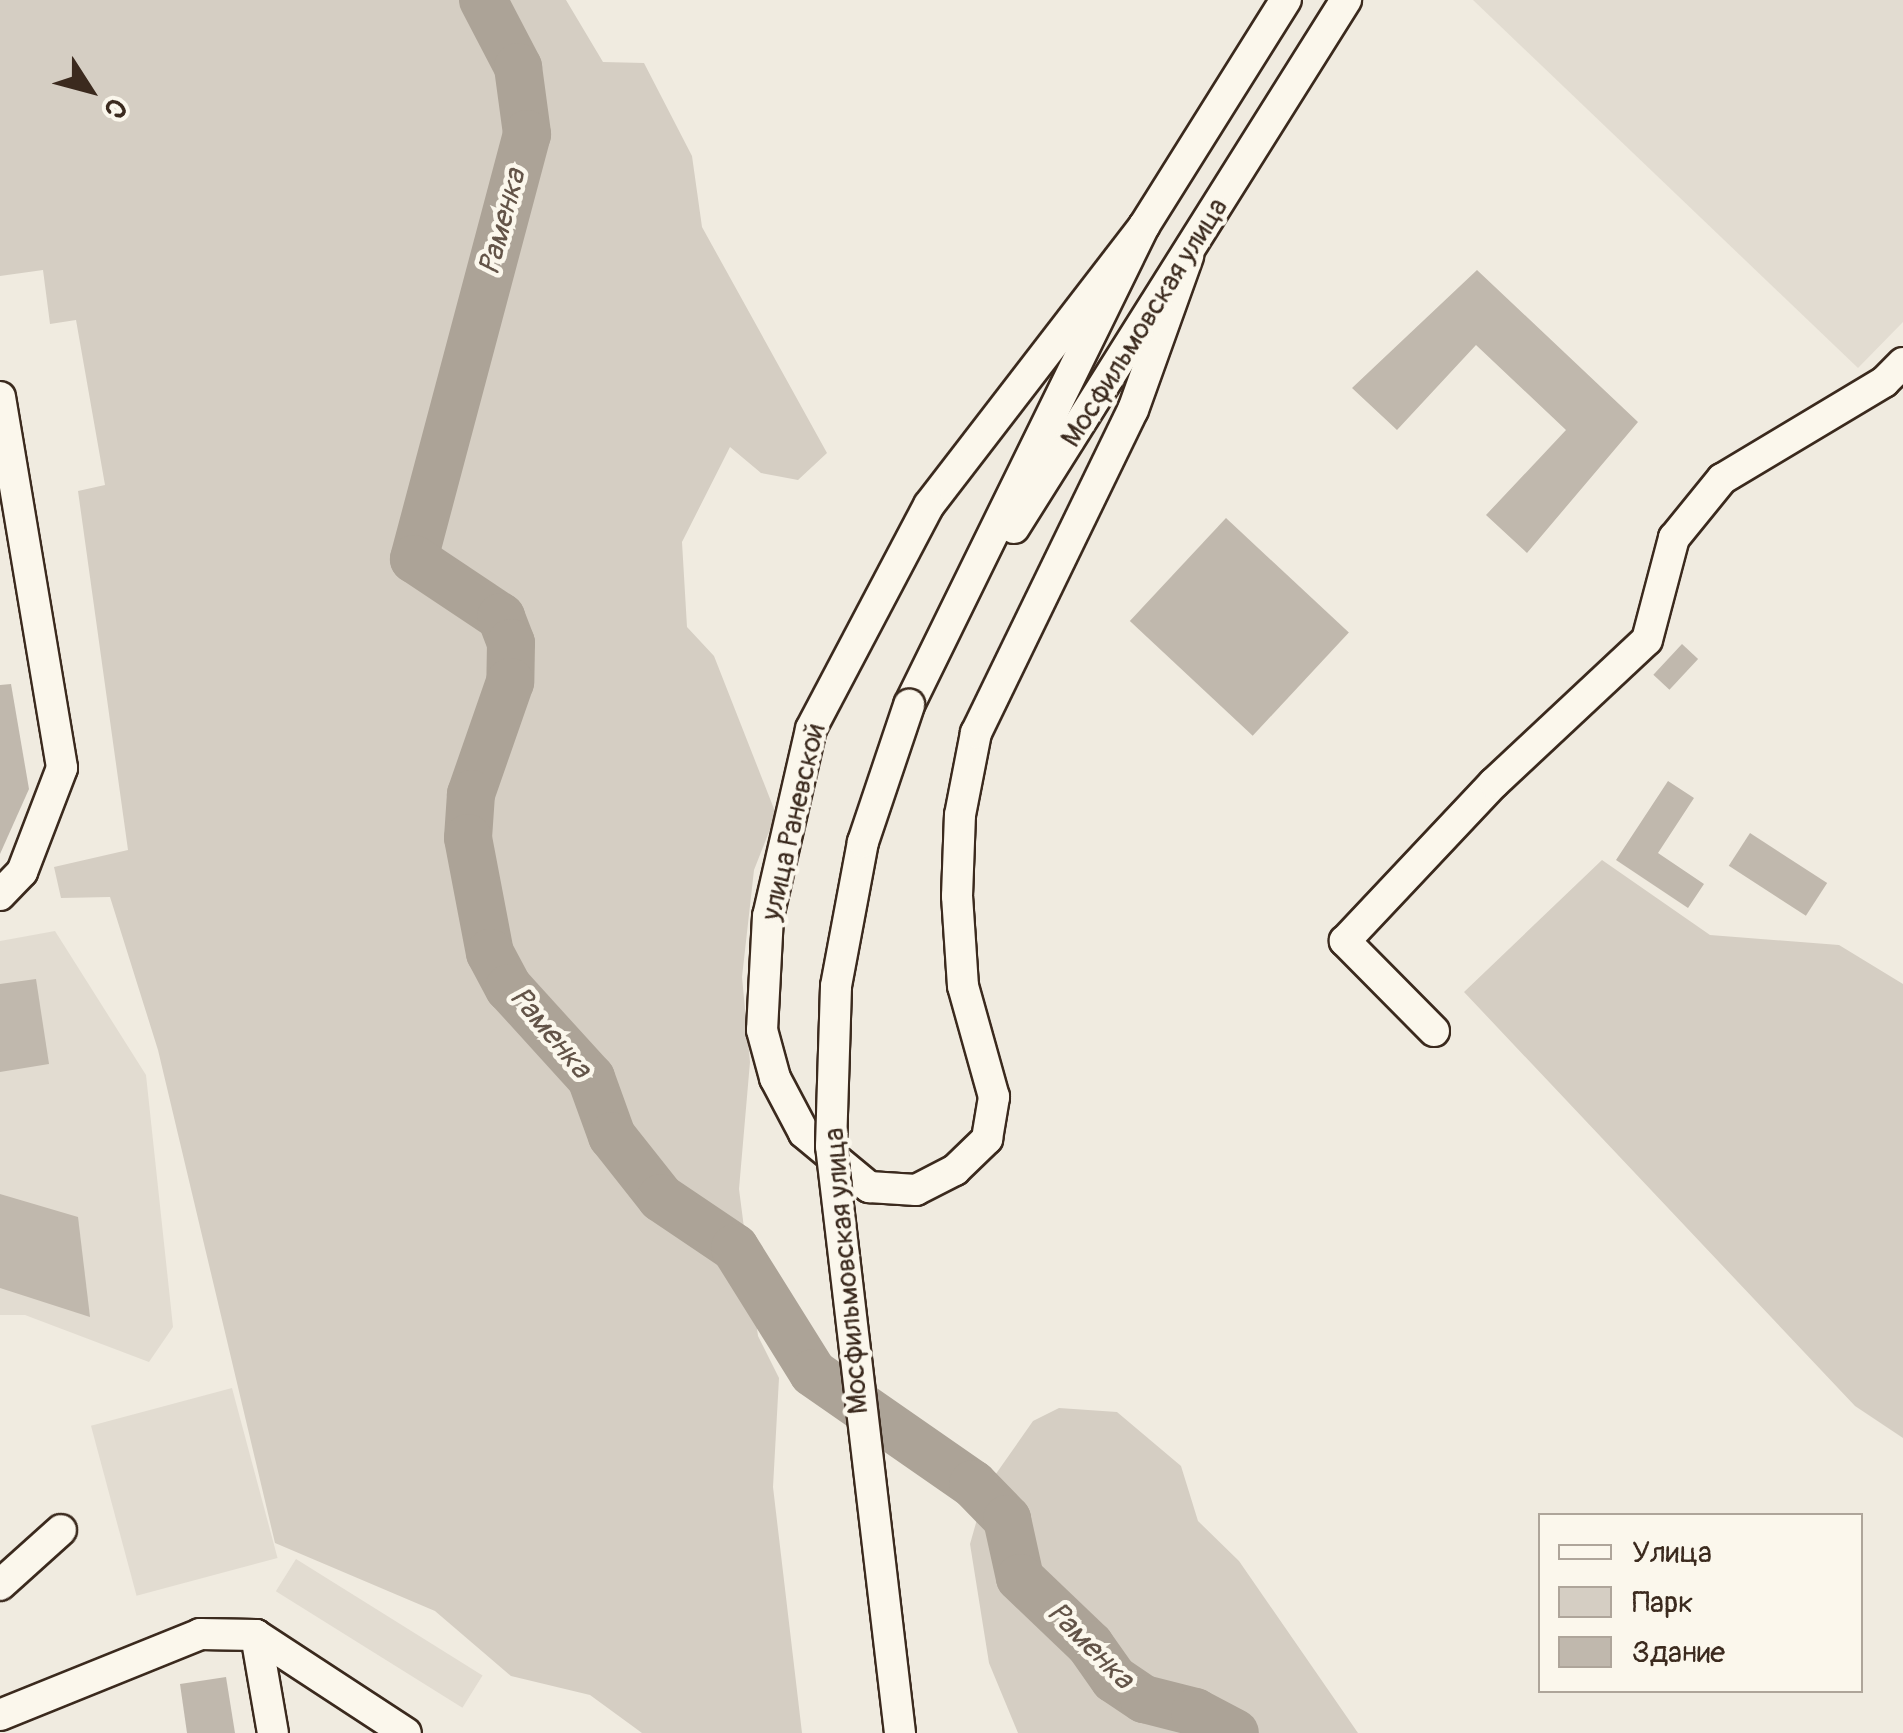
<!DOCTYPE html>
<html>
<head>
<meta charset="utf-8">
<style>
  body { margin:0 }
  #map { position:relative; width:1903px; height:1733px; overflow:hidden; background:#f0ebe0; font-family:Pangolin,sans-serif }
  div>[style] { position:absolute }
  .built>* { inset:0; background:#e2dcd1; transform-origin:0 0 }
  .green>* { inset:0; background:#d5cec3 }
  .river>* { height:48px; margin:-24px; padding:0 24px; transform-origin:24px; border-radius:24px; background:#aca397 }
  .building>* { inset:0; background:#c0b8ad; transform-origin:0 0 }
  .roads { filter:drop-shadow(2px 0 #3b2a1e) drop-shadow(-2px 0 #3b2a1e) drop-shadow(0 2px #3b2a1e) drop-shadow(0 -2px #3b2a1e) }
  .minor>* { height:30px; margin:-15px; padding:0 15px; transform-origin:15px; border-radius:15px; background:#fbf7ec }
  .bridges { filter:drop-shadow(2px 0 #3b2a1e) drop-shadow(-2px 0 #3b2a1e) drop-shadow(0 2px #3b2a1e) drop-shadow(0 -2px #3b2a1e) }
  .minor-bridge>* { height:30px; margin:-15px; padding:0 15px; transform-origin:15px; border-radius:15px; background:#fbf7ec }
  span { translate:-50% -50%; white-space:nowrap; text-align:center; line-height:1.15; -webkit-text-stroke:9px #fbf7ec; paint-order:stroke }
  .street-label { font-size:28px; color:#3b2a1e }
  .water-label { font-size:30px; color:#635448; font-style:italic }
  .legend { position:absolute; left:1538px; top:1513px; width:325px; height:180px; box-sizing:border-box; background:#fbf7ec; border:2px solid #aea59a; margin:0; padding:12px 18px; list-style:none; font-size:30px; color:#3b2a1e }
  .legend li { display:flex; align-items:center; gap:20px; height:50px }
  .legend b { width:50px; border:2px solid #aea59a }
  .north { position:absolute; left:40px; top:40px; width:100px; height:100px; -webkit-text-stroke:8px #fbf7ec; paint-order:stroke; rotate:126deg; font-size:28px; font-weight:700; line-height:40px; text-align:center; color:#3b2a1e }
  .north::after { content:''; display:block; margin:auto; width:35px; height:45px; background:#3b2a1e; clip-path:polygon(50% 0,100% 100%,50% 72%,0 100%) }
</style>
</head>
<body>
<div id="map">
  <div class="built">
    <div style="clip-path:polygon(1473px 0,1903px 0,1903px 322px,1858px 368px)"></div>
    <div style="clip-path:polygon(55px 931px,146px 1075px,173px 1327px,149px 1362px,25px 1315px,0 1315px,0 941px)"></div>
    <div style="left:232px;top:1388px;width:176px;height:146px;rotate:75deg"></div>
    <div style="left:296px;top:1559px;width:220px;height:38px;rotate:32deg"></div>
  </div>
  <div class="green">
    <div style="clip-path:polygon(0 0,566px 0,603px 62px,644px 63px,692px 156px,702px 227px,827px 453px,798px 480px,761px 473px,730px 447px,682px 542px,687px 627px,714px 656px,776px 814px,754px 870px,742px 977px,750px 1062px,739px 1189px,758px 1336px,779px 1378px,773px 1487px,802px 1733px,642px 1733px,590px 1695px,511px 1676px,435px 1611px,275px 1543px,158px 1050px,110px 897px,61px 898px,54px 867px,128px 850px,78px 491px,105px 485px,76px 320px,50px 324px,43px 270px,0 276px)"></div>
    <div style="clip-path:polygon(1602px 860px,1710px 935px,1839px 945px,1903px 984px,1903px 1438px,1855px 1406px,1464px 992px)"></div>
    <div style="clip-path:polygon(1059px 1408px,1117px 1412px,1181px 1466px,1198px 1521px,1239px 1561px,1358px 1733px,1018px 1733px,989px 1663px,970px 1544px,986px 1488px,1033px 1421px)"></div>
  </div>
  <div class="river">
    <div style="left:483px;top:0;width:76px;rotate:62.4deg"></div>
    <div style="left:518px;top:67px;width:68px;rotate:82.3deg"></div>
    <div style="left:527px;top:134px;width:440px;rotate:104.9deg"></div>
    <div style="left:414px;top:559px;width:105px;rotate:33.7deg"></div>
    <div style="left:501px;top:617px;width:28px;rotate:69deg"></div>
    <div style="left:511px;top:643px;width:39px;rotate:91deg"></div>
    <div style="left:510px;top:682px;width:119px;rotate:109.2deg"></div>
    <div style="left:471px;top:794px;width:44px;rotate:93.9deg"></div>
    <div style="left:468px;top:838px;width:117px;rotate:79.2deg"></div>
    <div style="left:490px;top:953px;width:40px;rotate:62deg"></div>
    <div style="left:509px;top:988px;width:122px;rotate:47.7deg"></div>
    <div style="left:591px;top:1078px;width:62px;rotate:70.1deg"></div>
    <div style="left:612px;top:1136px;width:79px;rotate:51.7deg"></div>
    <div style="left:661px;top:1198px;width:89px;rotate:34deg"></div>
    <div style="left:735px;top:1248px;width:147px;rotate:58deg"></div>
    <div style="left:813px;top:1373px;width:195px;rotate:34.8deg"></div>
    <div style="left:973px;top:1484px;width:49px;rotate:45.8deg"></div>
    <div style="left:1007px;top:1519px;width:60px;rotate:77.6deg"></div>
    <div style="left:1020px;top:1578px;width:97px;rotate:43.7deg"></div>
    <div style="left:1090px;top:1645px;width:42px;rotate:54.8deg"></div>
    <div style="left:1114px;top:1679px;width:36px;rotate:34deg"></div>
    <div style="left:1144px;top:1699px;width:53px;rotate:14.3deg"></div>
    <div style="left:1195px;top:1712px;width:45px;rotate:27.7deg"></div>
  </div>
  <div class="building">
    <div style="clip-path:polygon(1477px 270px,1638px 422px,1527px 553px,1486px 515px,1566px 430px,1476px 345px,1397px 430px,1352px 388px)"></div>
    <div style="left:1226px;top:518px;width:168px;height:141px;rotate:43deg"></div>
    <div style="left:1682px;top:644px;width:22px;height:42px;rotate:43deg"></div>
    <div style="clip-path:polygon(11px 684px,29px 789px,0 854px,0 685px)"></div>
    <div style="clip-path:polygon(1668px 781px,1694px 798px,1658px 853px,1704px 884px,1688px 908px,1616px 860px)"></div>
    <div style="left:1750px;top:833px;width:92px;height:39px;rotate:33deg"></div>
    <div style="clip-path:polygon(36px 979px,49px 1064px,0 1072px,0 984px)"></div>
    <div style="clip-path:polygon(0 1194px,78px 1217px,90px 1317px,0 1288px)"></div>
    <div style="clip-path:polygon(226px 1677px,235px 1733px,187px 1733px,180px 1684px)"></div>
  </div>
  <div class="roads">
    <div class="minor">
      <div style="left:1144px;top:226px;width:352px;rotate:127.6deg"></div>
      <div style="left:929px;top:505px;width:253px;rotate:117.8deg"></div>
      <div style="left:811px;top:729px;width:192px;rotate:102.9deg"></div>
      <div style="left:768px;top:916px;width:114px;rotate:93deg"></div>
      <div style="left:762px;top:1030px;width:50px;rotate:74.8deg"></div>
      <div style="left:775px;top:1078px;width:62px;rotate:62.2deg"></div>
      <div style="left:804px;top:1133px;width:85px;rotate:39.7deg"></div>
      <div style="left:869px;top:1187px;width:47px;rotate:3.7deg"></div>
      <div style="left:916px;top:1190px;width:44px;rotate:-27.1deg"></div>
      <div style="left:955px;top:1170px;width:45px;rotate:-44.1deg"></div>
      <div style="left:987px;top:1139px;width:43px;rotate:-80.5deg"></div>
      <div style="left:994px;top:1097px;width:115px;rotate:-105.6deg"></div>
      <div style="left:963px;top:986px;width:90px;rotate:-93.8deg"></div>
      <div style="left:957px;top:896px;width:81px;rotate:-87.9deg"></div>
      <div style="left:960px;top:815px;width:84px;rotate:-79deg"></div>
      <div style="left:976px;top:733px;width:359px;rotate:-64.1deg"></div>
      <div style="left:1133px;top:410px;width:164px;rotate:-70.3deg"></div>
      <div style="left:0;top:397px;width:376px;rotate:80.5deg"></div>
      <div style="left:62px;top:768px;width:111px;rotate:111deg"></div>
      <div style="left:22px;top:872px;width:32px;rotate:134deg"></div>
      <div style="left:1014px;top:528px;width:624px;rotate:-57.84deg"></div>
      <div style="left:909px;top:705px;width:534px;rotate:-63.87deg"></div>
      <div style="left:1144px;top:226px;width:267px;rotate:-57.9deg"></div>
      <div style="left:1434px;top:1031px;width:127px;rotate:-134.7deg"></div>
      <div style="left:1345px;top:941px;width:217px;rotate:-46.7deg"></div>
      <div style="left:1494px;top:783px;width:209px;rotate:-43.1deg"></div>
      <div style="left:1647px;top:640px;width:106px;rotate:-75.2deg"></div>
      <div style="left:1674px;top:538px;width:76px;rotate:-50.9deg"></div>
      <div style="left:1722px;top:479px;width:189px;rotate:-30.9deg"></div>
      <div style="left:1884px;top:382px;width:27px;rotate:-45deg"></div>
      <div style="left:0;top:1585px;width:82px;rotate:-42deg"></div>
      <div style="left:256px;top:1635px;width:99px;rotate:80.2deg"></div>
      <div style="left:0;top:1715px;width:216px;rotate:-22deg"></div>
      <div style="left:200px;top:1634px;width:56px;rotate:1deg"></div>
      <div style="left:256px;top:1635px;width:179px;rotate:33.2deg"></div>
    </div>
  </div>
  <div class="bridges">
    <div class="minor-bridge">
      <div style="left:900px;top:1733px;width:591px;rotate:-96.7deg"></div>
      <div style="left:831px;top:1146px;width:160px;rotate:-88.2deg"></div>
      <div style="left:836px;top:986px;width:147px;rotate:-79.4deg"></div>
      <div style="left:863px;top:842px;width:145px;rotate:-71.4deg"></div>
    </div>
  </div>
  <div class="street-label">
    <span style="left:1145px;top:323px;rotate:-58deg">Мосфильмовская улица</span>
    <span style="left:794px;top:822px;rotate:-77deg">улица Раневской</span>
    <span style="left:847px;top:1271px;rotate:-95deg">Мосфильмовская улица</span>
  </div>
  <div class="water-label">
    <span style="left:503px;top:222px;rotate:-75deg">Раменка</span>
    <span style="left:550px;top:1033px;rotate:50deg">Раменка</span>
    <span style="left:1090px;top:1646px;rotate:45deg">Раменка</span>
  </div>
  <ul class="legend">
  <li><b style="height:12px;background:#fbf7ec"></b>Улица</li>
  <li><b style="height:28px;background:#d5cec3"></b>Парк</li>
  <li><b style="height:28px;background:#c0b8ad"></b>Здание</li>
  </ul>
  <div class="north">С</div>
</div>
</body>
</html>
